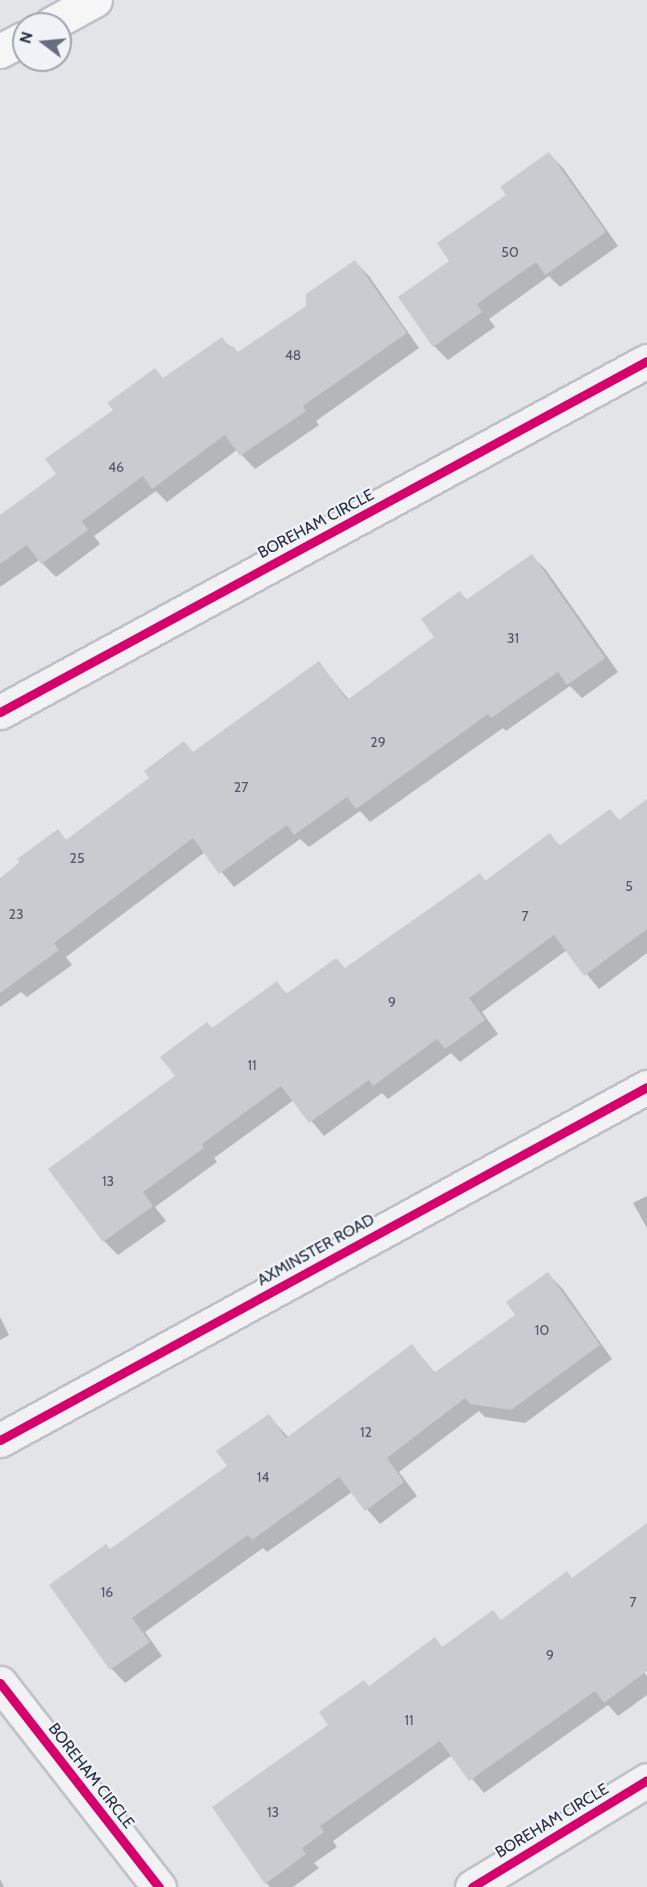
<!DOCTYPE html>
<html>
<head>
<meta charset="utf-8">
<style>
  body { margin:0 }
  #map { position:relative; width:647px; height:1887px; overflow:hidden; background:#e2e4e8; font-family:Cabin,sans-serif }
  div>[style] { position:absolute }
  .shadow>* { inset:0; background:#0003 }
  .building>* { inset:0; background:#c9cbd0 }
  .roads { filter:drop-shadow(2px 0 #bfc1c6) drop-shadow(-2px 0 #bfc1c6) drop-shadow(0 2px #bfc1c6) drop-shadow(0 -2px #bfc1c6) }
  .minor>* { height:33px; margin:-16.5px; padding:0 16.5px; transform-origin:16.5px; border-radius:16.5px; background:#f2f2f4 }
  .major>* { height:33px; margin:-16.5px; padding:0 16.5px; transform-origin:16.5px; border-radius:16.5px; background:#f6f6f7 }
  .cycleway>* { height:9px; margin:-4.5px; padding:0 4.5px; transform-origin:4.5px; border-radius:4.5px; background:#d6006c }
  span { translate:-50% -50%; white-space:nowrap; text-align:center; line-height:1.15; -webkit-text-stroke:4.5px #eff2f7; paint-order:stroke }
  .number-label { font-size:14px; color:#515768 }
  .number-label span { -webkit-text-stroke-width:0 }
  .street-label { font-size:16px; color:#272e43 }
  .north { position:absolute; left:12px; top:12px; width:60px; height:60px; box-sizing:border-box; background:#eff2f7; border:2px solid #9fa4af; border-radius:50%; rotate:286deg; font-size:16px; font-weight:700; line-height:24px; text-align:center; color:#272e43 }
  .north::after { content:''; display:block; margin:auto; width:21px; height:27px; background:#686e7d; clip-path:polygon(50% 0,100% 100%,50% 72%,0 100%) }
</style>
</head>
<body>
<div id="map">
  <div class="shadow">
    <div style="clip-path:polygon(549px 154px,563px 168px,618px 246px,560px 287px,549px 276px,489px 319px,495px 327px,448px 360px,434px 346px,400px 298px,451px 261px,508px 195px)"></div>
    <div style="clip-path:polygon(355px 262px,369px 276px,419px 348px,316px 421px,319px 425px,255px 469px,237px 450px,167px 502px,156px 491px,94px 536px,100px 544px,56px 577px,39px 560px,0 587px,0 517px,58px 474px,155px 370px,164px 379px,221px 339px,239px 353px,307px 307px)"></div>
    <div style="clip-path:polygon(532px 556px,546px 570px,618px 672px,582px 698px,570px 686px,506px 731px,503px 728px,370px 822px,360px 811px,309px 847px,300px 839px,234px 887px,205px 852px,66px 957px,72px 965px,27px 997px,21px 992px,0 1007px,0 879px,57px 831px,67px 841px,151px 778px,184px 743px,194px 753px,319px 663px,349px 700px,436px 638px,460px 593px,468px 601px)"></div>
    <div style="clip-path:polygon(647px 801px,647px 953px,599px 989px,567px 950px,482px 1012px,498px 1034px,460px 1062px,451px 1053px,388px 1099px,382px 1093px,324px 1136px,294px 1100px,214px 1158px,217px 1162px,155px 1207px,166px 1221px,118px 1255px,104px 1241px,50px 1169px,177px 1077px,213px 1029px,276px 983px,288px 995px,346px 969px,480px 875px,487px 882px,550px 835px,561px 847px,610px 811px,620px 821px)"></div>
    <div style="clip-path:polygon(647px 1196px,647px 1228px,633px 1203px)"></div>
    <div style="clip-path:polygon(548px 1274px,562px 1288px,612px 1359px,525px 1423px,485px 1417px,479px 1411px,399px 1472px,417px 1496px,380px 1524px,352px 1492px,267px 1552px,263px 1548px,145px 1632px,162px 1656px,125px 1683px,112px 1669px,51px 1585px,110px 1551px,229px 1466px,269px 1416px,289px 1438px,412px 1346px,436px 1374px,517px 1315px)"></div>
    <div style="clip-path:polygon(0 1317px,9px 1335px,0 1340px)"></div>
    <div style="clip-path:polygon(647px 1536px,647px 1666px,642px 1670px,647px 1676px,647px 1695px,618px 1716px,608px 1705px,484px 1793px,452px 1755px,333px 1841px,337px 1847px,314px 1863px,319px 1868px,293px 1887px,270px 1887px,266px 1883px,331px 1726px,370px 1687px,435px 1639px,443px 1648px,502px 1621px)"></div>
    <div style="clip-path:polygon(0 1879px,4px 1887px,0 1887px)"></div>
  </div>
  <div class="building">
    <div style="clip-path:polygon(549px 152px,606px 232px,545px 275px,536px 262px,477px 304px,482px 312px,433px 347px,398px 297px,449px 261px,437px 243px,506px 195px,500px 187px)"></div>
    <div style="clip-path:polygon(355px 260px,407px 333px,303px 406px,306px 411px,240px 456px,225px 435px,152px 489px,143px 476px,82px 521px,88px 530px,41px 564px,27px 545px,0 564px,0 515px,56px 474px,45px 459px,113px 410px,107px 403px,155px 368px,163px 378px,222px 337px,230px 348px,233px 346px,238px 352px,306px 306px,306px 294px)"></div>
    <div style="clip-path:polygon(532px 554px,605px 658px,567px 685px,558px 672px,491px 718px,488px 714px,356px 809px,347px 797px,294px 835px,287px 825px,219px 874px,193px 838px,54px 943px,59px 950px,0 993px,0 878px,20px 863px,17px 859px,58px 829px,66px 840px,149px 778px,144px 771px,184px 741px,193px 752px,319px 661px,347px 700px,434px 637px,421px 619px,460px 591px,466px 600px)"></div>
    <div style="clip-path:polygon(647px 799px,647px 929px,584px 976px,554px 935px,469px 998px,485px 1020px,445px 1049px,437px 1039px,373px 1086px,369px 1080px,309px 1123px,281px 1086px,202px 1144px,204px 1148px,143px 1192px,153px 1206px,103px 1242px,48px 1169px,175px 1076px,160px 1057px,207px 1022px,212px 1028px,277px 981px,286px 994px,336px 958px,345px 968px,480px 873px,485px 881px,550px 833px,559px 846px,610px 809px,619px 820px)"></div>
    <div style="clip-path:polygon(548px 1272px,600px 1345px,511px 1410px,470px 1404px,465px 1398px,387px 1458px,404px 1482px,365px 1511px,339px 1477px,252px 1540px,248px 1535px,132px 1618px,150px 1642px,110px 1670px,49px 1585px,106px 1544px,110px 1549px,227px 1466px,216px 1451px,269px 1414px,286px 1438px,412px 1344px,434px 1373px,515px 1315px,506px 1302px)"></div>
    <div style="clip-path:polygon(647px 1523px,647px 1671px,604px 1703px,595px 1691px,469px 1781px,440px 1741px,320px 1826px,324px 1832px,302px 1848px,306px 1854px,265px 1884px,212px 1807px,328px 1725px,319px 1712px,364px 1680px,369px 1686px,435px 1637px,442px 1647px,493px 1610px,501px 1620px,567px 1571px,572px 1578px)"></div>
  </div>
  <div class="roads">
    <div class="minor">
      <div style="left:0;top:712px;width:736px;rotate:-28.48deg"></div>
      <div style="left:0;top:1440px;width:737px;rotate:-28.62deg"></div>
      <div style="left:0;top:1683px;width:259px;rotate:52.1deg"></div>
      <div style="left:472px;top:1887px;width:205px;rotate:-31.4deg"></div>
    </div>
    <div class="major">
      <div style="left:51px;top:24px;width:50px;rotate:-28.6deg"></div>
      <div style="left:0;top:51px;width:27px;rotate:-28deg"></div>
    </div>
  </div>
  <div class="cycleway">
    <div style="left:0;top:712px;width:736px;rotate:-28.48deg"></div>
    <div style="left:0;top:1440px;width:737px;rotate:-28.62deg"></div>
    <div style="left:0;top:1683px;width:259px;rotate:52.1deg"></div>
    <div style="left:472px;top:1887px;width:205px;rotate:-31.4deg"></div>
  </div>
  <div class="number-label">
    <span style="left:510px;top:252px">50</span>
    <span style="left:293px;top:355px">48</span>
    <span style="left:116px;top:467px">46</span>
    <span style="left:513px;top:638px">31</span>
    <span style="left:378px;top:742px">29</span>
    <span style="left:241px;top:787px">27</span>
    <span style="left:77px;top:858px">25</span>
    <span style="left:629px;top:886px">5</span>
    <span style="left:16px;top:914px">23</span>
    <span style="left:525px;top:916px">7</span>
    <span style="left:392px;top:1002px">9</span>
    <span style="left:252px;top:1065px">11</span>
    <span style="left:108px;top:1181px">13</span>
    <span style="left:542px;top:1330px">10</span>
    <span style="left:366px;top:1432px">12</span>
    <span style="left:263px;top:1477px">14</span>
    <span style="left:107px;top:1592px">16</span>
    <span style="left:633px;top:1602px">7</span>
    <span style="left:550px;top:1655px">9</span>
    <span style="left:409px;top:1720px">11</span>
    <span style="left:273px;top:1812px">13</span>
  </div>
  <div class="street-label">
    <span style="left:316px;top:524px;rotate:-28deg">BOREHAM CIRCLE</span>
    <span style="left:316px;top:1250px;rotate:-29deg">AXMINSTER ROAD</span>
    <span style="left:91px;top:1776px;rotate:52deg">BOREHAM CIRCLE</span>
    <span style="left:552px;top:1821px;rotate:-31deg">BOREHAM CIRCLE</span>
  </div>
  <div class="north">N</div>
</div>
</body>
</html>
